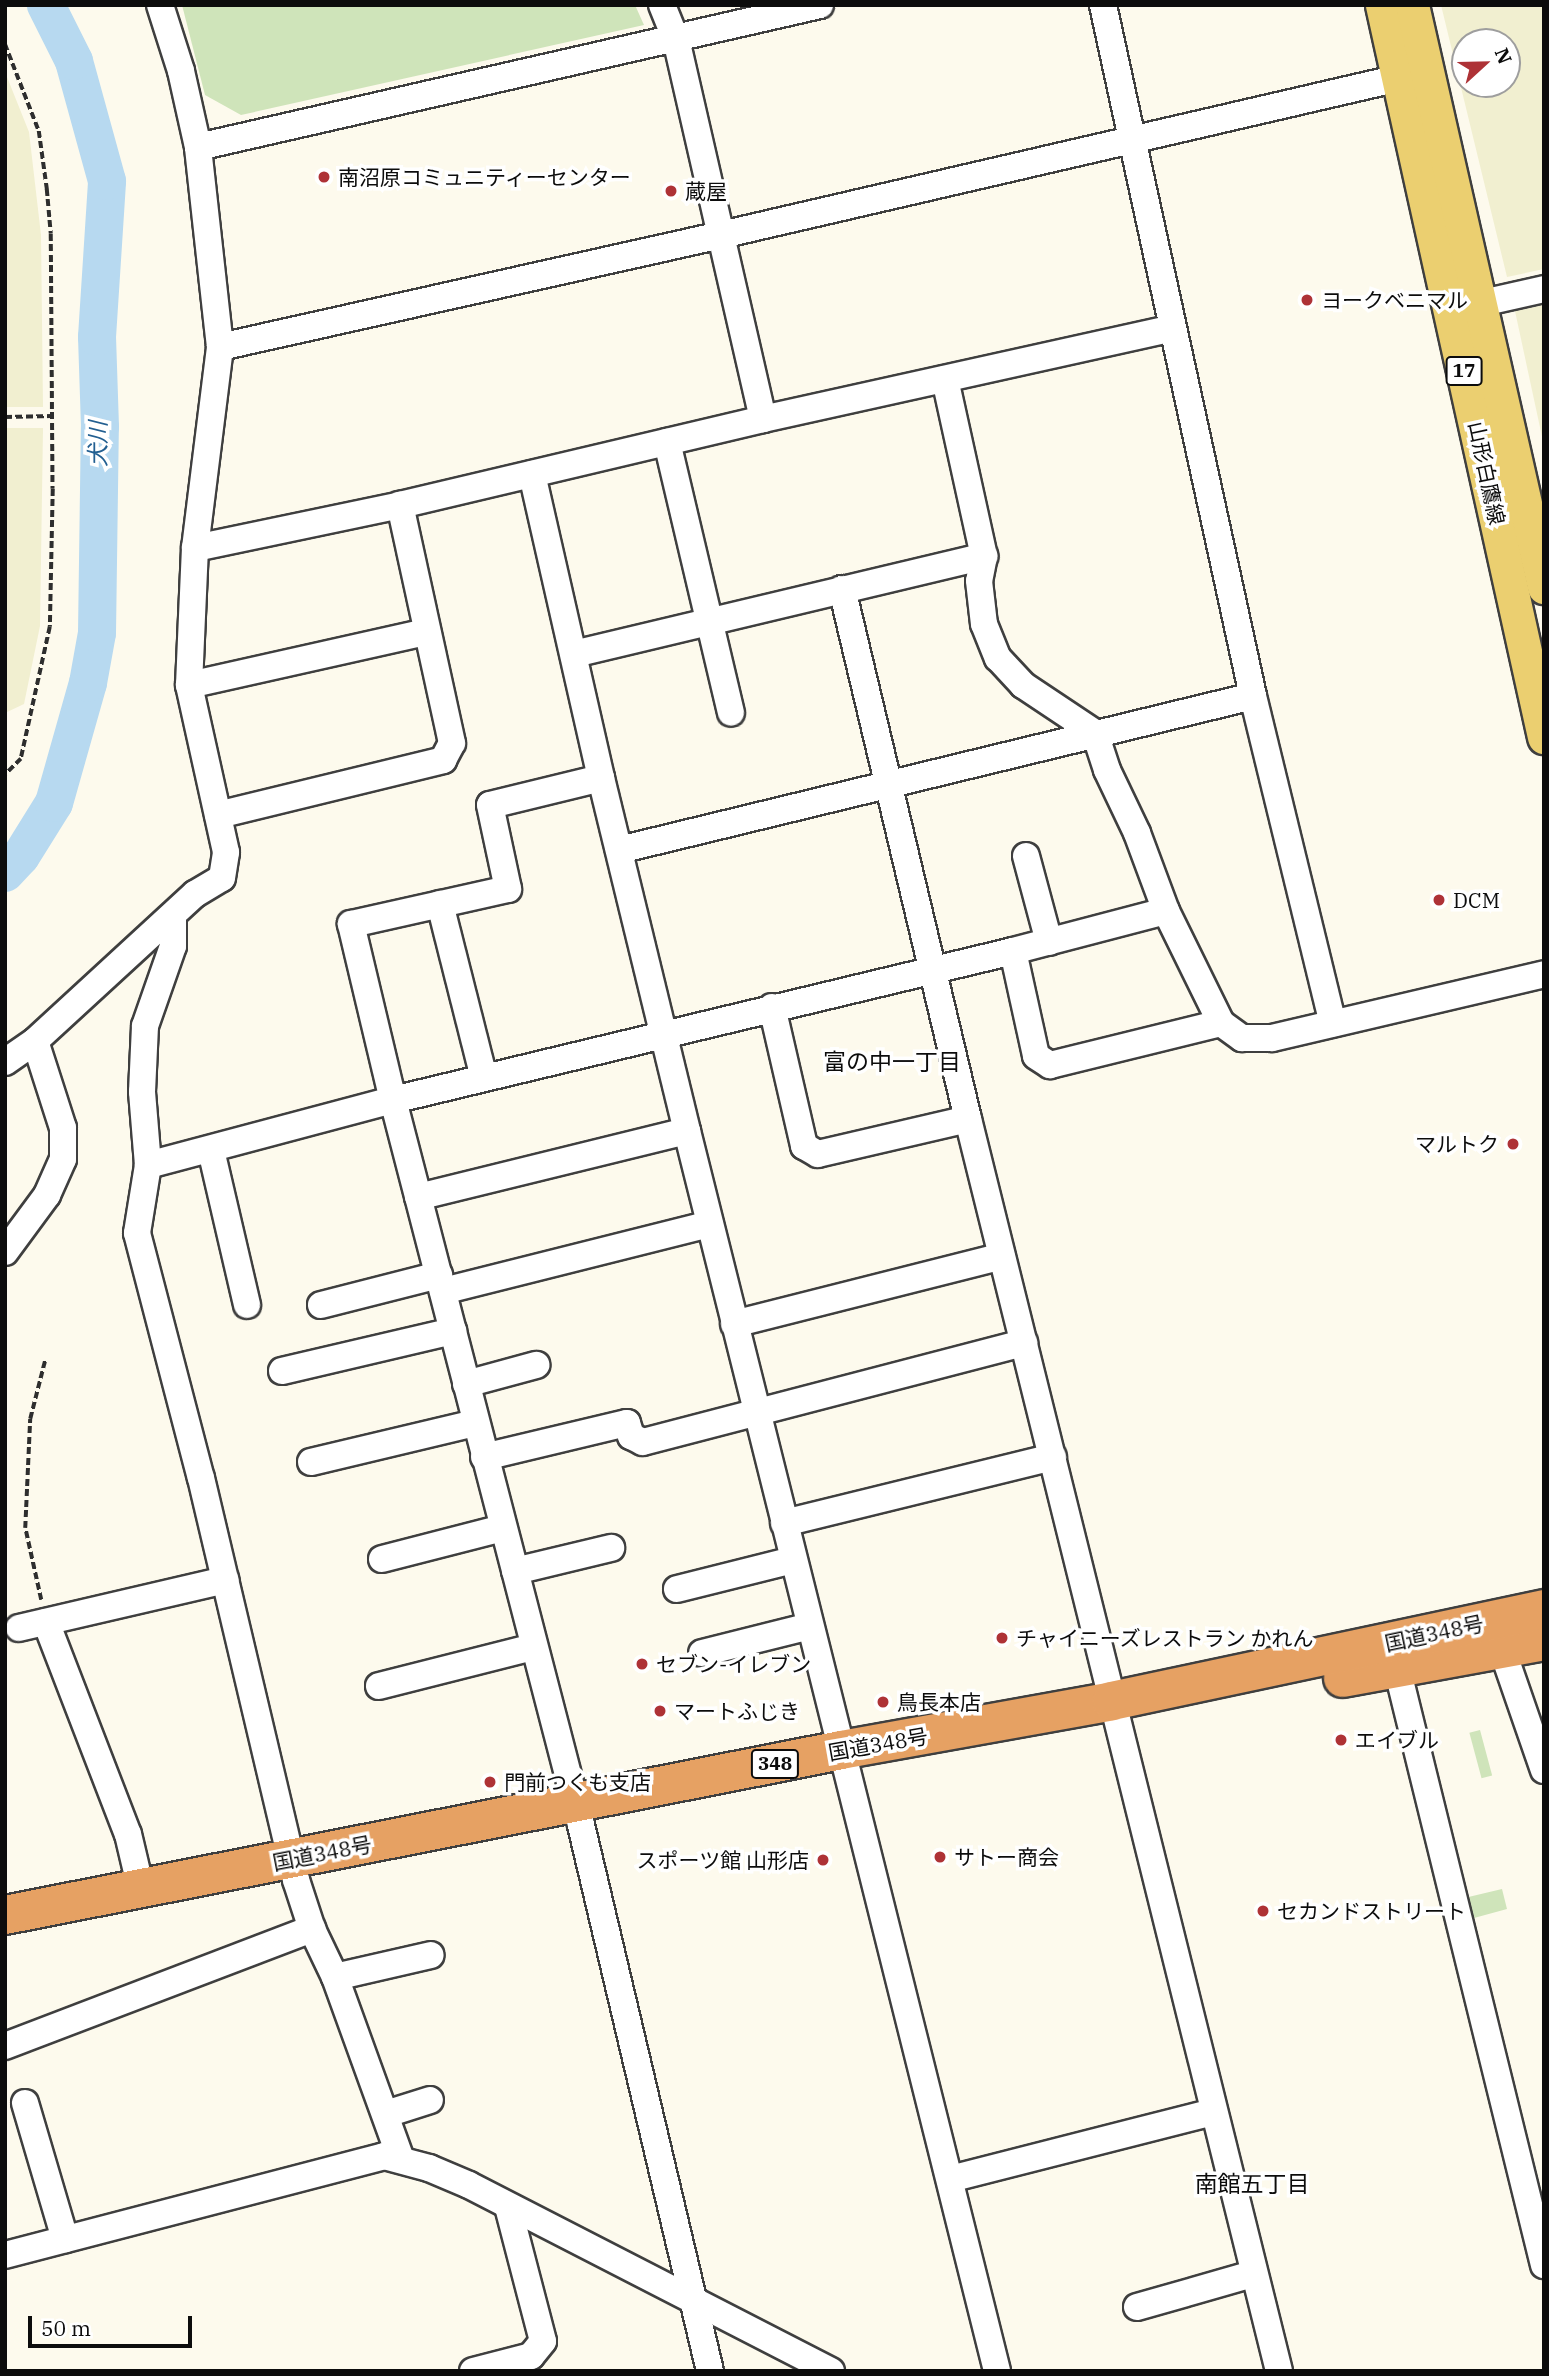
<!DOCTYPE html>
<html>
<head>
<meta charset="utf-8">
<style>
  body { margin:0 }
  #map { position:relative; width:1549px; height:2376px; overflow:hidden; background:#fdfaed; font-family:"IBM Plex Serif","Noto Sans JP",serif }
  div>[style] { position:absolute }
  .farmland>* { inset:0; background:#f1efd0 }
  .green>* { inset:0; background:#cfe4ba; transform-origin:0 0 }
  .river>* { height:38px; margin:-19px; padding:0 19px; transform-origin:19px; border-radius:19px; background:#b7d9f0 }
  .path>* { height:3.5px; margin-top:-1.75px; transform-origin:0; background:repeating-linear-gradient(90deg,#2e2e2e 0 7px,transparent 0 10.5px) }
  .roads { filter:drop-shadow(2px 0 #3f3f3f) drop-shadow(-2px 0 #3f3f3f) drop-shadow(0 2px #3f3f3f) drop-shadow(0 -2px #3f3f3f) }
  .minor>* { height:26px; margin:-13px; padding:0 13px; transform-origin:13px; border-radius:13px; background:#fff }
  .major>* { height:33px; margin:-16.5px; padding:0 16.5px; transform-origin:16.5px; border-radius:16.5px; background:#ebcf70 }
  .highway>* { height:38px; margin:-19px; padding:0 19px; transform-origin:19px; border-radius:19px; background:#e6a163 }
  .dots>* { width:19px; height:19px; translate:-50% -50%; box-sizing:border-box; border:4px solid #fff; border-radius:50% }
  span { translate:-50% -50%; white-space:nowrap; text-align:center; line-height:1.15; -webkit-text-stroke:7px #fff; paint-order:stroke }
  .shield-label span { padding:2px 5px; background:#fff; border:2px solid; border-radius:5px; -webkit-text-stroke-width:0 }
  .shield-label { font-size:19px; color:#0c0c0c; font-weight:700 }
  .poi-label { font-size:21px; color:#0c0c0c }
  .left { translate:0 -50%; text-align:left }
  .right { translate:-100% -50%; text-align:right }
  .street-label { font-size:21px; color:#0c0c0c }
  .water-label { font-size:23px; color:#225f91; font-style:italic }
  .neighbourhood-label { font-size:23px; color:#0c0c0c }
  .frame { position:absolute; inset:0; border:7px solid #0c0c0c; pointer-events:none }
  .north { position:absolute; left:1451px; top:28px; width:70px; height:70px; box-sizing:border-box; background:#fff; border:2px solid #9e9e9e; border-radius:50%; rotate:68deg; font-size:19px; font-weight:700; line-height:28px; text-align:center; color:#0c0c0c }
  .north::after { content:''; display:block; margin:auto; width:24px; height:32px; background:#ae3236; clip-path:polygon(50% 0,100% 100%,50% 72%,0 100%) }
  .scale { position:absolute; left:28px; top:2316px; width:164px; height:32px; box-sizing:border-box; border:4px solid #0c0c0c; border-top:0; padding-left:9px; font-size:21px; line-height:24px; white-space:nowrap; color:#0c0c0c; -webkit-text-stroke:5px #fff; paint-order:stroke }
</style>
</head>
<body>
<div id="map">
  <div class="farmland">
    <div style="clip-path:polygon(evenodd,1441px 5px,1544px 5px,1544px 269px,1507px 277px,1441px 5px,1465px 42px,1507px 42px,1507px 84px,1465px 84px,1465px 42px)"></div>
    <div style="clip-path:polygon(5px 72px,29px 132px,41px 235px,43px 407px,5px 407px)"></div>
    <div style="clip-path:polygon(1544px 305px,1544px 446px,1515px 311px)"></div>
    <div style="clip-path:polygon(5px 428px,43px 428px,40px 626px,24px 704px,5px 713px)"></div>
  </div>
  <div class="green">
    <div style="clip-path:polygon(182px 5px,635px 5px,644px 25px,241px 115px,205px 95px)"></div>
    <div style="left:1480px;top:1730px;width:47px;height:11px;rotate:75deg"></div>
    <div style="clip-path:polygon(1502px 1889px,1507px 1909px,1474px 1918px,1482px 1951px,1474px 1953px,1460px 1899px)"></div>
  </div>
  <div class="river">
    <div style="left:5px;top:873px;width:23px;rotate:-47deg"></div>
    <div style="left:21px;top:856px;width:62px;rotate:-58.1deg"></div>
    <div style="left:54px;top:803px;width:125px;rotate:-74.2deg"></div>
    <div style="left:88px;top:683px;width:51px;rotate:-79.8deg"></div>
    <div style="left:97px;top:633px;width:206px;rotate:-89.2deg"></div>
    <div style="left:100px;top:427px;width:90px;rotate:-91.9deg"></div>
    <div style="left:97px;top:337px;width:156px;rotate:-86.3deg"></div>
    <div style="left:107px;top:181px;width:124px;rotate:-105.4deg"></div>
    <div style="left:74px;top:61px;width:63px;rotate:-116.6deg"></div>
  </div>
  <div class="path">
    <div style="left:5px;top:44px;width:93px;rotate:68.7deg"></div>
    <div style="left:39px;top:131px;width:59px;rotate:82.1deg"></div>
    <div style="left:47px;top:189px;width:45px;rotate:84.9deg"></div>
    <div style="left:51px;top:234px;width:255px;rotate:89.6deg"></div>
    <div style="left:53px;top:489px;width:138px;rotate:91.2deg"></div>
    <div style="left:50px;top:627px;width:135px;rotate:102.4deg"></div>
    <div style="left:21px;top:759px;width:23px;rotate:135deg"></div>
    <div style="left:5px;top:417px;width:48px;rotate:-1.2deg"></div>
    <div style="left:41px;top:1600px;width:74px;rotate:-102.5deg"></div>
    <div style="left:25px;top:1528px;width:109px;rotate:-87.4deg"></div>
    <div style="left:30px;top:1419px;width:61px;rotate:-75.7deg"></div>
  </div>
  <div class="roads">
    <div class="minor">
      <div style="left:160px;top:5px;width:69px;rotate:72.3deg"></div>
      <div style="left:181px;top:71px;width:78px;rotate:77.4deg"></div>
      <div style="left:662px;top:5px;width:37px;rotate:68deg"></div>
      <div style="left:676px;top:39px;width:390px;rotate:77.1deg"></div>
      <div style="left:1103px;top:5px;width:707px;rotate:77.75deg"></div>
      <div style="left:1253px;top:696px;width:337px;rotate:76.3deg"></div>
      <div style="left:1482px;top:303px;width:64px;rotate:-12.7deg"></div>
      <div style="left:220px;top:347px;width:513px;rotate:-12.6deg"></div>
      <div style="left:721px;top:235px;width:713px;rotate:-13.04deg"></div>
      <div style="left:945px;top:379px;width:181px;rotate:77.6deg"></div>
      <div style="left:984px;top:556px;width:25px;rotate:101deg"></div>
      <div style="left:979px;top:581px;width:43px;rotate:83.4deg"></div>
      <div style="left:984px;top:624px;width:37px;rotate:68deg"></div>
      <div style="left:998px;top:658px;width:37px;rotate:47deg"></div>
      <div style="left:1023px;top:685px;width:87px;rotate:33.7deg"></div>
      <div style="left:1095px;top:733px;width:39px;rotate:72deg"></div>
      <div style="left:1107px;top:770px;width:70px;rotate:64.5deg"></div>
      <div style="left:1137px;top:833px;width:83px;rotate:69.6deg"></div>
      <div style="left:1166px;top:911px;width:125px;rotate:63.8deg"></div>
      <div style="left:1221px;top:1023px;width:26px;rotate:36deg"></div>
      <div style="left:1242px;top:1038px;width:30px"></div>
      <div style="left:1272px;top:1038px;width:279px;rotate:-13.2deg"></div>
      <div style="left:667px;top:442px;width:278px;rotate:76.7deg"></div>
      <div style="left:532px;top:474px;width:312px;rotate:77.2deg"></div>
      <div style="left:601px;top:778px;width:363px;rotate:76.3deg"></div>
      <div style="left:687px;top:1131px;width:1278px;rotate:75.96deg"></div>
      <div style="left:195px;top:548px;width:209px;rotate:-11.8deg"></div>
      <div style="left:400px;top:505px;width:373px;rotate:-13.3deg"></div>
      <div style="left:763px;top:419px;width:419px;rotate:-12.5deg"></div>
      <div style="left:842px;top:589px;width:545px;rotate:76.63deg"></div>
      <div style="left:968px;top:1119px;width:1290px;rotate:76.05deg"></div>
      <div style="left:574px;top:654px;width:422px;rotate:-13.4deg"></div>
      <div style="left:189px;top:685px;width:244px;rotate:-12.6deg"></div>
      <div style="left:601px;top:778px;width:114px;rotate:166.3deg"></div>
      <div style="left:490px;top:805px;width:86px;rotate:77.9deg"></div>
      <div style="left:508px;top:889px;width:161px;rotate:167.4deg"></div>
      <div style="left:351px;top:924px;width:181px;rotate:76.6deg"></div>
      <div style="left:393px;top:1100px;width:749px;rotate:75.46deg"></div>
      <div style="left:581px;top:1825px;width:561px;rotate:76.71deg"></div>
      <div style="left:218px;top:815px;width:232px;rotate:-13.7deg"></div>
      <div style="left:443px;top:760px;width:19px;rotate:-62deg"></div>
      <div style="left:452px;top:743px;width:244px;rotate:-102.3deg"></div>
      <div style="left:619px;top:850px;width:652px;rotate:-13.65deg"></div>
      <div style="left:1026px;top:856px;width:89px;rotate:75deg"></div>
      <div style="left:440px;top:904px;width:179px;rotate:75.8deg"></div>
      <div style="left:173px;top:916px;width:30px;rotate:90deg"></div>
      <div style="left:173px;top:946px;width:85px;rotate:109.3deg"></div>
      <div style="left:145px;top:1026px;width:66px;rotate:92.6deg"></div>
      <div style="left:142px;top:1092px;width:73px;rotate:85.3deg"></div>
      <div style="left:148px;top:1165px;width:69px;rotate:99.2deg"></div>
      <div style="left:137px;top:1233px;width:253px;rotate:75.4deg"></div>
      <div style="left:201px;top:1478px;width:413px;rotate:76.7deg"></div>
      <div style="left:296px;top:1880px;width:52px;rotate:71.9deg"></div>
      <div style="left:312px;top:1929px;width:53px;rotate:64.4deg"></div>
      <div style="left:335px;top:1977px;width:194px;rotate:70.1deg"></div>
      <div style="left:1013px;top:951px;width:107px;rotate:77.6deg"></div>
      <div style="left:1036px;top:1056px;width:17px;rotate:33deg"></div>
      <div style="left:1050px;top:1065px;width:176px;rotate:-13.8deg"></div>
      <div style="left:772px;top:1007px;width:143px;rotate:77deg"></div>
      <div style="left:804px;top:1146px;width:16px;rotate:30deg"></div>
      <div style="left:818px;top:1154px;width:154px;rotate:-13.1deg"></div>
      <div style="left:5px;top:1062px;width:37px;rotate:-35deg"></div>
      <div style="left:35px;top:1041px;width:217px;rotate:-42.6deg"></div>
      <div style="left:195px;top:894px;width:31px;rotate:-31deg"></div>
      <div style="left:222px;top:878px;width:26px;rotate:-81deg"></div>
      <div style="left:226px;top:852px;width:171px;rotate:-102.5deg"></div>
      <div style="left:189px;top:685px;width:137px;rotate:-87.5deg"></div>
      <div style="left:195px;top:548px;width:203px;rotate:-82.9deg"></div>
      <div style="left:220px;top:347px;width:201px;rotate:-96.3deg"></div>
      <div style="left:198px;top:147px;width:638px;rotate:-12.86deg"></div>
      <div style="left:211px;top:1150px;width:159px;rotate:76.9deg"></div>
      <div style="left:148px;top:1165px;width:253px;rotate:-14.9deg"></div>
      <div style="left:393px;top:1100px;width:638px;rotate:-13.51deg"></div>
      <div style="left:1013px;top:951px;width:158px;rotate:-14.7deg"></div>
      <div style="left:418px;top:1197px;width:277px;rotate:-13.8deg"></div>
      <div style="left:5px;top:1252px;width:71px;rotate:-53.6deg"></div>
      <div style="left:47px;top:1195px;width:39px;rotate:-66deg"></div>
      <div style="left:63px;top:1159px;width:31px;rotate:-90deg"></div>
      <div style="left:63px;top:1128px;width:91px;rotate:-107.8deg"></div>
      <div style="left:443px;top:1291px;width:275px;rotate:-14.1deg"></div>
      <div style="left:321px;top:1305px;width:122px;rotate:-14.3deg"></div>
      <div style="left:734px;top:1324px;width:276px;rotate:-14.2deg"></div>
      <div style="left:282px;top:1371px;width:176px;rotate:-13.2deg"></div>
      <div style="left:466px;top:1384px;width:73px;rotate:-15.2deg"></div>
      <div style="left:484px;top:1457px;width:147px;rotate:-13.4deg"></div>
      <div style="left:627px;top:1423px;width:14px;rotate:73deg"></div>
      <div style="left:631px;top:1436px;width:13px;rotate:27deg"></div>
      <div style="left:643px;top:1442px;width:394px;rotate:-14.6deg"></div>
      <div style="left:311px;top:1462px;width:169px;rotate:-13.4deg"></div>
      <div style="left:784px;top:1523px;width:277px;rotate:-13.8deg"></div>
      <div style="left:382px;top:1559px;width:125px;rotate:-14.4deg"></div>
      <div style="left:515px;top:1571px;width:99px;rotate:-13.5deg"></div>
      <div style="left:677px;top:1589px;width:120px;rotate:-14deg"></div>
      <div style="left:46px;top:1622px;width:227px;rotate:68.9deg"></div>
      <div style="left:128px;top:1834px;width:57px;rotate:76.7deg"></div>
      <div style="left:19px;top:1628px;width:212px;rotate:-13.1deg"></div>
      <div style="left:1502px;top:1649px;width:128px;rotate:70.9deg"></div>
      <div style="left:702px;top:1653px;width:111px;rotate:-14deg"></div>
      <div style="left:1397px;top:1668px;width:615px;rotate:76.17deg"></div>
      <div style="left:379px;top:1686px;width:159px;rotate:-14.2deg"></div>
      <div style="left:335px;top:1977px;width:98px;rotate:-12.9deg"></div>
      <div style="left:5px;top:2046px;width:329px;rotate:-20.9deg"></div>
      <div style="left:25px;top:2103px;width:142px;rotate:73.6deg"></div>
      <div style="left:386px;top:2114px;width:46px;rotate:-17.7deg"></div>
      <div style="left:950px;top:2179px;width:271px;rotate:-14.3deg"></div>
      <div style="left:5px;top:2255px;width:392px;rotate:-14.6deg"></div>
      <div style="left:384px;top:2156px;width:47px;rotate:14.9deg"></div>
      <div style="left:429px;top:2168px;width:43px;rotate:23deg"></div>
      <div style="left:469px;top:2185px;width:407px;rotate:27.2deg"></div>
      <div style="left:1137px;top:2307px;width:121px;rotate:-15.9deg"></div>
      <div style="left:473px;top:2371px;width:60px;rotate:-14.5deg"></div>
      <div style="left:531px;top:2356px;width:19px;rotate:-51deg"></div>
      <div style="left:543px;top:2341px;width:138px;rotate:-104.6deg"></div>
    </div>
    <div class="major">
      <div style="left:1382px;top:5px;width:750px;rotate:77.52deg"></div>
      <div style="left:1412px;top:5px;width:597px;rotate:77.22deg"></div>
    </div>
    <div class="highway">
      <div style="left:1343px;top:1678px;width:204px;rotate:-10.4deg"></div>
      <div style="left:5px;top:1915px;width:852px;rotate:-11.16deg"></div>
      <div style="left:841px;top:1750px;width:275px;rotate:-10.2deg"></div>
      <div style="left:1112px;top:1701px;width:442px;rotate:-12deg"></div>
    </div>
  </div>
  <div class="dots">
    <div style="left:324px;top:177px;background:#ae3236"></div>
    <div style="left:671px;top:191px;background:#ae3236"></div>
    <div style="left:1307px;top:300px;background:#ae3236"></div>
    <div style="left:1439px;top:900px;background:#ae3236"></div>
    <div style="left:1513px;top:1144px;background:#ae3236"></div>
    <div style="left:1002px;top:1638px;background:#ae3236"></div>
    <div style="left:642px;top:1664px;background:#ae3236"></div>
    <div style="left:883px;top:1702px;background:#ae3236"></div>
    <div style="left:660px;top:1711px;background:#ae3236"></div>
    <div style="left:1341px;top:1740px;background:#ae3236"></div>
    <div style="left:490px;top:1782px;background:#ae3236"></div>
    <div style="left:940px;top:1857px;background:#ae3236"></div>
    <div style="left:823px;top:1860px;background:#ae3236"></div>
    <div style="left:1263px;top:1911px;background:#ae3236"></div>
  </div>
  <div class="shield-label">
    <span style="left:1464px;top:371px">17</span>
    <span style="left:775px;top:1764px">348</span>
  </div>
  <div class="poi-label">
    <span class="left" style="left:338px;top:177px">南沼原コミュニティーセンター</span>
    <span class="left" style="left:685px;top:191px">蔵屋</span>
    <span class="left" style="left:1321px;top:300px">ヨークベニマル</span>
    <span class="left" style="left:1453px;top:900px">DCM</span>
    <span class="right" style="left:1499px;top:1144px">マルトク</span>
    <span class="left" style="left:1016px;top:1638px">チャイニーズレストラン かれん</span>
    <span class="left" style="left:656px;top:1664px">セブン-イレブン</span>
    <span class="left" style="left:897px;top:1702px">鳥長本店</span>
    <span class="left" style="left:674px;top:1711px">マートふじき</span>
    <span class="left" style="left:1355px;top:1740px">エイブル</span>
    <span class="left" style="left:504px;top:1782px">門前つくも支店</span>
    <span class="left" style="left:954px;top:1857px">サトー商会</span>
    <span class="right" style="left:809px;top:1860px">スポーツ館 山形店</span>
    <span class="left" style="left:1277px;top:1911px">セカンドストリート</span>
  </div>
  <div class="street-label">
    <span style="left:1487px;top:473px;rotate:78deg">山形白鷹線</span>
    <span style="left:1434px;top:1633px;rotate:-12deg">国道348号</span>
    <span style="left:878px;top:1744px;rotate:-10deg">国道348号</span>
    <span style="left:322px;top:1853px;rotate:-11deg">国道348号</span>
  </div>
  <div class="water-label">
    <span style="left:97px;top:444px;rotate:-90deg">犬川</span>
  </div>
  <div class="neighbourhood-label">
    <span style="left:892px;top:1061px">富の中一丁目</span>
    <span style="left:1252px;top:2183px">南館五丁目</span>
  </div>
  <div class="frame"></div>
  <div class="north">N</div>
  <div class="scale">50 m</div>
</div>
</body>
</html>
